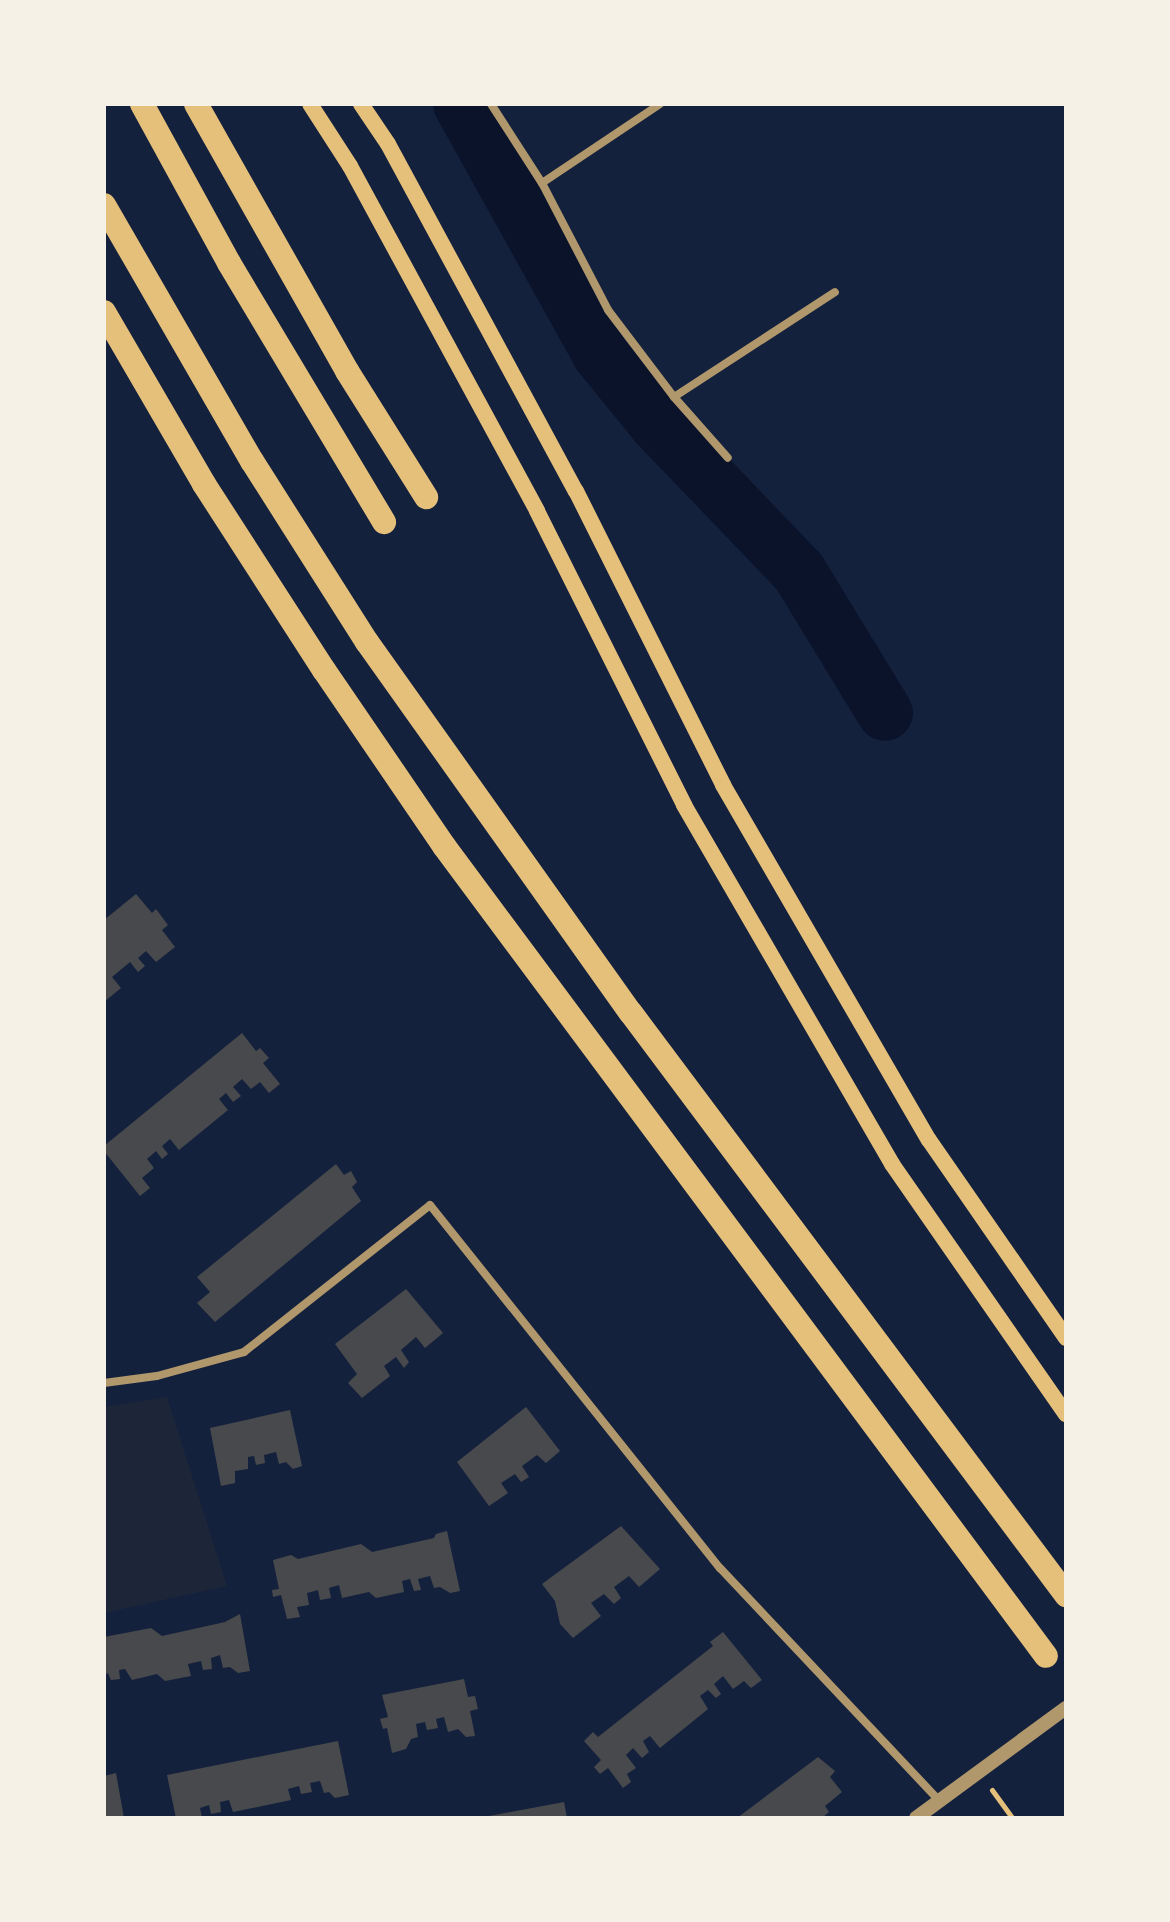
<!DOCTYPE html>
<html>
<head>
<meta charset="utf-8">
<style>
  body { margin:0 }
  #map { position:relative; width:1170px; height:1922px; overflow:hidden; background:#14213d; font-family:Manrope,sans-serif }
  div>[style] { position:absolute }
  .green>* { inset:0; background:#1d2539 }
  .river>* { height:56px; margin:-28px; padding:0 28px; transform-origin:28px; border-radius:28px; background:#0b132b }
  .building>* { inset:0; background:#48494c }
  .path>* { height:5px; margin:-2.5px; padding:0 2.5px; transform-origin:2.5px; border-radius:2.5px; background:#e5c07b }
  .minor>* { height:8px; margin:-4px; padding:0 4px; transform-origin:4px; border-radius:4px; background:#b1986c }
  .tertiary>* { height:14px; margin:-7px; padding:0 7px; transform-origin:7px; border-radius:7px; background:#b1986c }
  .secondary>* { height:16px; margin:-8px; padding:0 8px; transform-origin:8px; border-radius:8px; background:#e5c07b }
  .motorway>* { height:24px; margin:-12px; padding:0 12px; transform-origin:12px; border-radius:12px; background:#e5c07b }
  span { translate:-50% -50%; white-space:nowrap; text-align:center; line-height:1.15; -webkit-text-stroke:8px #f6f1e7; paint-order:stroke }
  .frame { position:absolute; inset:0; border:106px solid #f6f1e7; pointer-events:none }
</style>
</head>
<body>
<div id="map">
  <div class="green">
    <div style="clip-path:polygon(167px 1397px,227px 1586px,104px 1613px,104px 1407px)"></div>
  </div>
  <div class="river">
    <div style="left:461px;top:104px;width:286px;rotate:60.9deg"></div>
    <div style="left:600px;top:354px;width:90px;rotate:50.8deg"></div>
    <div style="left:657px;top:424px;width:205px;rotate:46.2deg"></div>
    <div style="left:799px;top:572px;width:165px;rotate:58.6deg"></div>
  </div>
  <div class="building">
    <div style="clip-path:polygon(136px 894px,152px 913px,156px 909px,168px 925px,162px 930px,175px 947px,156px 962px,146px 951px,138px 958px,145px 966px,138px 972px,130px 962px,112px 977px,121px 988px,104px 1002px,104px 920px)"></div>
    <div style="clip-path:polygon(242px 1033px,256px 1051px,260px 1048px,269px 1058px,263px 1063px,280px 1084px,269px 1093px,260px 1082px,251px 1089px,242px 1079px,233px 1087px,241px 1096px,233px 1102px,226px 1093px,219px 1099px,228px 1110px,179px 1150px,170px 1139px,162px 1146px,168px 1154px,162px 1159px,156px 1151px,147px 1159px,154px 1168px,142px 1178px,150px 1188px,140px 1196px,104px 1151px,104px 1146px)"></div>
    <div style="clip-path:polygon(336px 1164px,344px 1175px,351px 1171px,357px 1182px,352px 1187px,361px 1201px,215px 1322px,197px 1303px,210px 1292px,197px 1277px)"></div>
    <div style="clip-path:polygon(406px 1289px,443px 1333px,425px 1348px,416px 1337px,401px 1350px,409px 1362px,404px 1368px,396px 1357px,384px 1366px,390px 1376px,362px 1398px,348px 1383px,357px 1374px,335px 1344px)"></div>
    <div style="clip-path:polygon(526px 1407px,560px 1451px,546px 1463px,537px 1455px,522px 1466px,529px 1477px,521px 1482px,515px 1474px,501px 1483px,508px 1493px,489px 1506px,457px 1462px)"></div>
    <div style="clip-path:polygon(290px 1410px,302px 1466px,293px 1469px,286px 1462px,279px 1464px,276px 1452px,264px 1455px,265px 1463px,256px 1465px,254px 1456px,248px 1457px,248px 1469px,235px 1471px,235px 1483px,221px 1486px,210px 1428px)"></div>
    <div style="clip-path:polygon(621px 1526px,660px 1569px,639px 1587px,629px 1576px,614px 1587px,621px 1598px,614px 1604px,604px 1594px,591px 1603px,601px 1616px,573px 1638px,560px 1624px,555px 1601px,542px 1584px)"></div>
    <div style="clip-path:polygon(447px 1531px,460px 1591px,450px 1593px,440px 1587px,434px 1588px,430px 1576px,418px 1579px,421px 1590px,414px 1591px,410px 1579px,402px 1581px,404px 1592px,376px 1598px,369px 1592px,342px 1598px,339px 1585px,329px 1588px,331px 1598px,320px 1600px,318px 1590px,307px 1593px,309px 1605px,297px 1607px,300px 1617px,287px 1619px,281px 1595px,273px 1597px,272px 1590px,279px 1589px,273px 1560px,291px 1555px,298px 1559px,361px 1544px,372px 1552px,434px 1538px,436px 1534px)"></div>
    <div style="clip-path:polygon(240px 1614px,250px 1671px,238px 1673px,230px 1667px,223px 1668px,220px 1655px,211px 1658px,212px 1669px,203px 1670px,201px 1661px,188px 1664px,191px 1676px,165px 1681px,157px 1674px,132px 1680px,125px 1669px,119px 1670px,120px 1679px,111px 1680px,108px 1673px,104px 1675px,104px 1637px,151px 1628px,162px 1636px,225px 1622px)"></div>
    <div style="clip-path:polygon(723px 1632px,762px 1680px,751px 1688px,744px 1681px,733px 1689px,723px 1676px,714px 1684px,721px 1694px,716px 1698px,708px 1690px,700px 1696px,708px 1709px,660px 1748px,650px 1736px,643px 1741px,649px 1752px,642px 1758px,633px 1748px,626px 1755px,636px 1768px,627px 1774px,631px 1782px,623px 1788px,608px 1768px,600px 1774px,594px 1767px,601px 1760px,584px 1741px,593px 1732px,598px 1737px,713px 1646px,710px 1642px)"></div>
    <div style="clip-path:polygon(464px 1679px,468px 1697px,475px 1696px,478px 1709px,470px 1711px,475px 1736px,466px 1737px,458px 1729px,448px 1732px,444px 1717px,436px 1719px,438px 1728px,427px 1730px,425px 1722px,416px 1724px,418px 1737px,411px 1739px,406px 1749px,392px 1753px,387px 1728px,383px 1729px,380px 1719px,388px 1717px,382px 1695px)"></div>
    <div style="clip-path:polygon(338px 1741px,349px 1795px,335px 1798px,329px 1792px,324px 1793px,320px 1781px,310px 1783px,312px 1792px,301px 1794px,299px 1786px,288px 1789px,291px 1800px,233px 1812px,229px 1800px,220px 1802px,221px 1812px,211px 1814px,209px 1805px,200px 1808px,202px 1818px,176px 1818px,167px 1775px)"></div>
    <div style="clip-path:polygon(818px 1757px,835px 1771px,830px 1777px,842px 1792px,825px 1806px,829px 1812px,822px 1818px,737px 1818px)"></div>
    <div style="clip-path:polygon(116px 1773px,124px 1818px,104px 1818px,104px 1776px)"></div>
    <div style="clip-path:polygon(564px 1802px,567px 1818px,489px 1818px,489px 1816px)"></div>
  </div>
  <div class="path">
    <div style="left:992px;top:1790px;width:34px;rotate:54deg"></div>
  </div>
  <div class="minor">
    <div style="left:491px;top:104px;width:94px;rotate:57.2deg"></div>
    <div style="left:542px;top:183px;width:143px;rotate:62.5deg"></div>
    <div style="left:608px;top:310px;width:109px;rotate:52.8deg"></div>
    <div style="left:674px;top:397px;width:81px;rotate:48.5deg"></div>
    <div style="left:542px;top:183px;width:142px;rotate:-33.8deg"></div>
    <div style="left:674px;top:397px;width:192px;rotate:-33.1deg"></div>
    <div style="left:104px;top:1383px;width:53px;rotate:-7.5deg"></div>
    <div style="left:157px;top:1376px;width:90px;rotate:-15.4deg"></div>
    <div style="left:244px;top:1352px;width:237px;rotate:-38.3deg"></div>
    <div style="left:430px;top:1205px;width:465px;rotate:51.4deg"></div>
    <div style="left:720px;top:1568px;width:319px;rotate:46.7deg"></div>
  </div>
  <div class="tertiary">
    <div style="left:916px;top:1818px;width:186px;rotate:-36.3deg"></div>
  </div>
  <div class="secondary">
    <div style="left:310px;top:104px;width:74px;rotate:57.2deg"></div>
    <div style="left:350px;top:166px;width:392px;rotate:61.5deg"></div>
    <div style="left:537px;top:511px;width:329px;rotate:63.4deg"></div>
    <div style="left:684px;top:805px;width:415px;rotate:59.9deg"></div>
    <div style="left:892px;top:1164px;width:305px;rotate:55.2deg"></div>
    <div style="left:361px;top:104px;width:48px;rotate:56deg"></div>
    <div style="left:388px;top:144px;width:395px;rotate:61.6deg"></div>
    <div style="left:576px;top:491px;width:329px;rotate:63.4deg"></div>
    <div style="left:723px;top:785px;width:410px;rotate:59.9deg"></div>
    <div style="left:929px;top:1140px;width:241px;rotate:55.3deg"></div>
  </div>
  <div class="motorway">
    <div style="left:142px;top:104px;width:181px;rotate:61.3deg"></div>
    <div style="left:229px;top:263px;width:302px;rotate:59.1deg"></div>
    <div style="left:196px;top:104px;width:307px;rotate:60.5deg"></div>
    <div style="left:347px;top:371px;width:149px;rotate:57.9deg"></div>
    <div style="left:104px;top:205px;width:296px;rotate:60deg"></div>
    <div style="left:252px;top:461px;width:214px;rotate:57.6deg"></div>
    <div style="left:367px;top:642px;width:455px;rotate:54.6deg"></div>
    <div style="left:631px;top:1013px;width:727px;rotate:53.22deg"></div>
    <div style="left:104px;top:312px;width:199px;rotate:59.8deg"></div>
    <div style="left:204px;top:484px;width:221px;rotate:57.2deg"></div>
    <div style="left:324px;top:670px;width:213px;rotate:55.7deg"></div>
    <div style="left:444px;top:846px;width:1009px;rotate:53.38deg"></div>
  </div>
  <div class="frame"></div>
</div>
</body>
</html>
